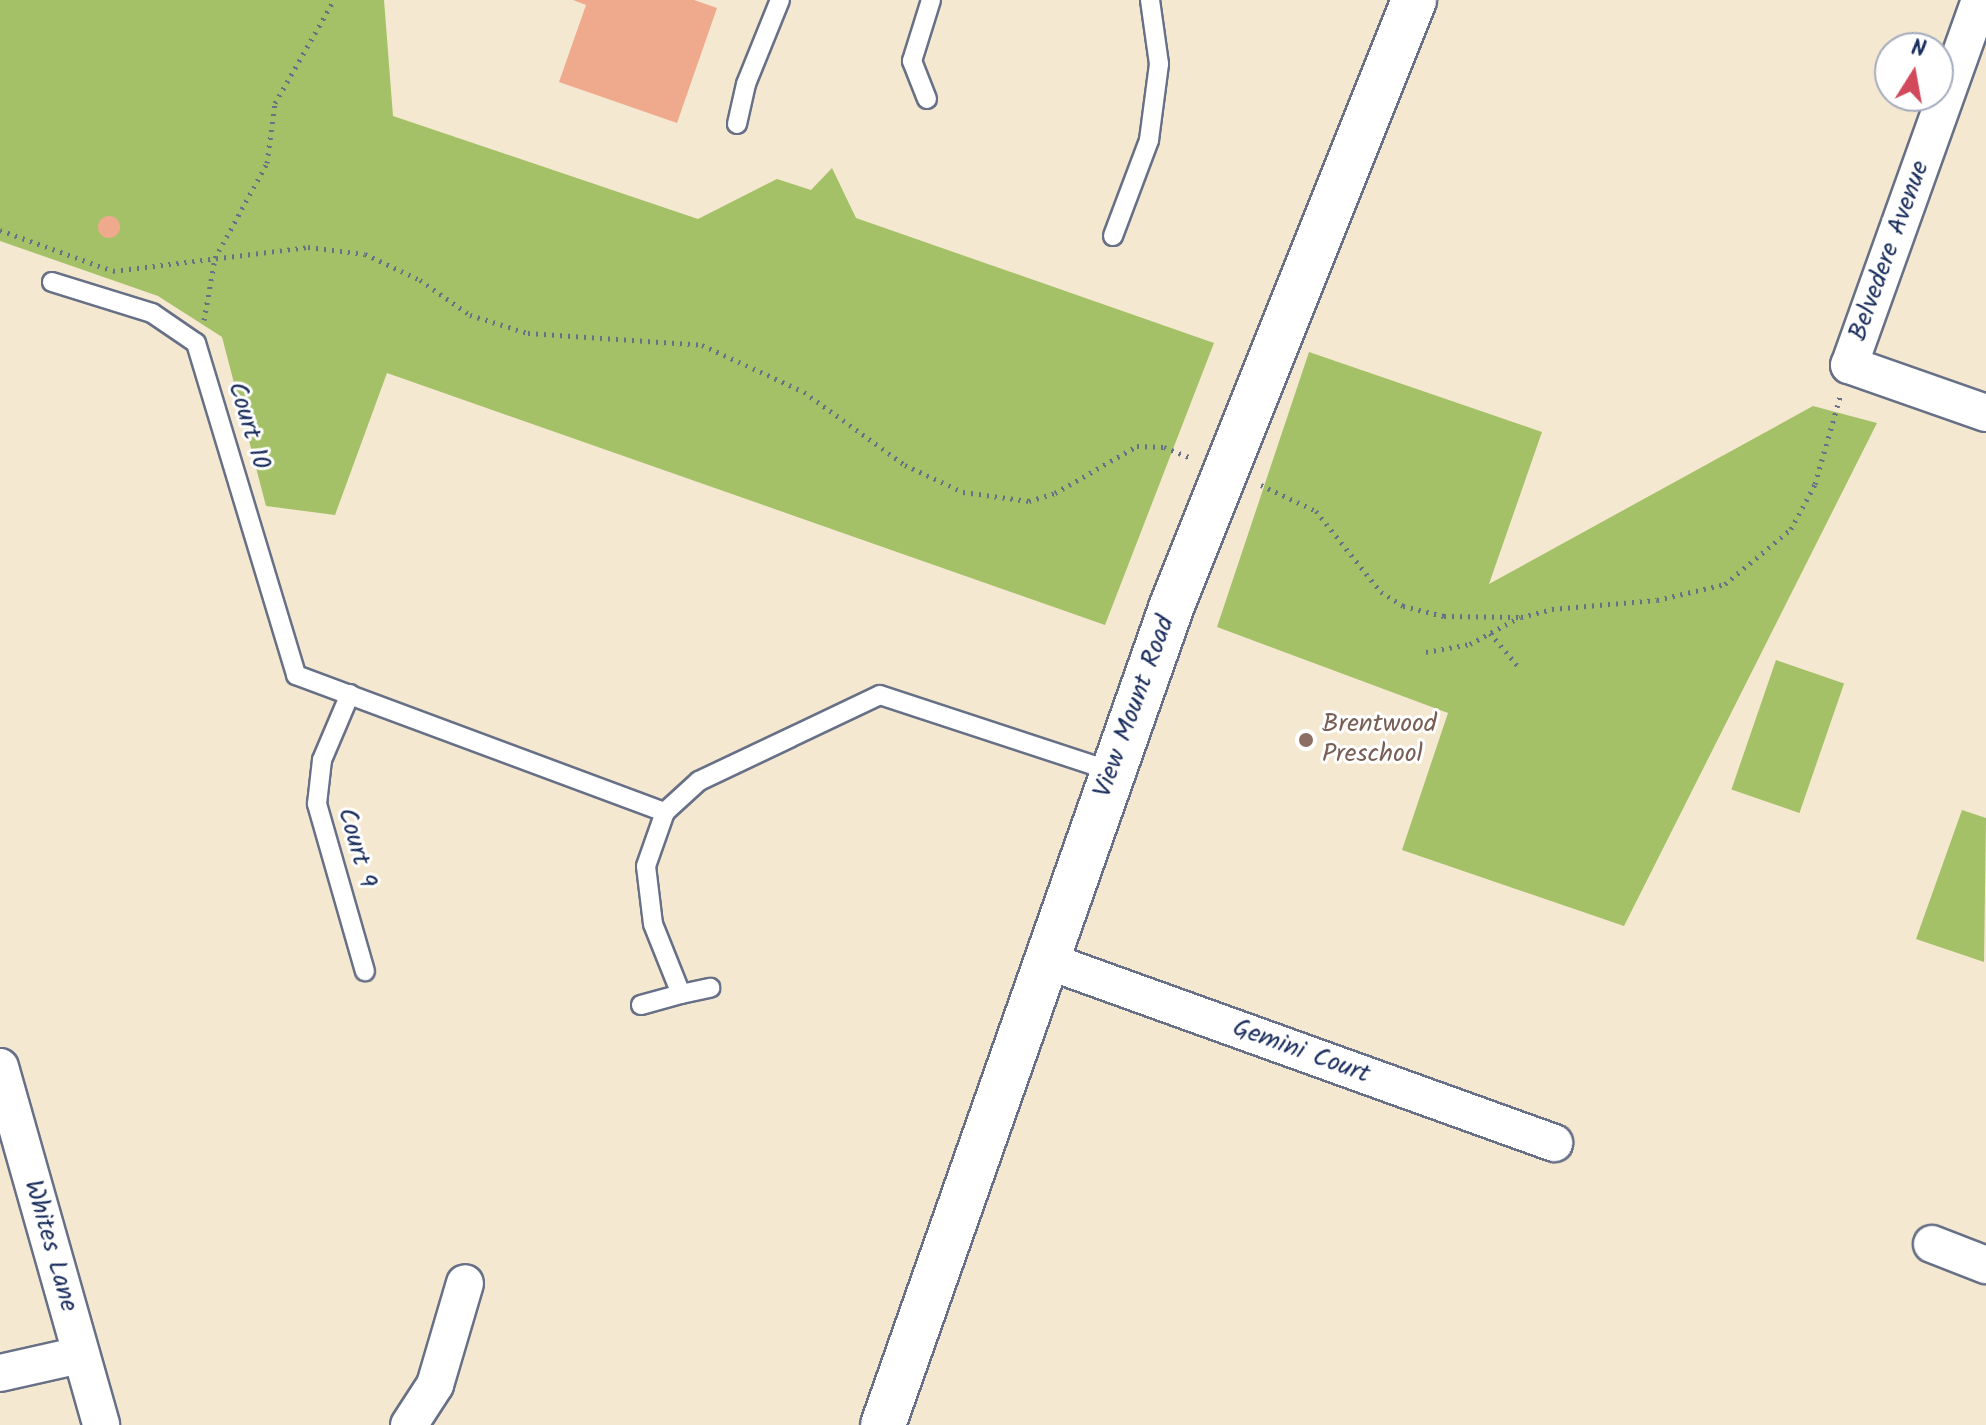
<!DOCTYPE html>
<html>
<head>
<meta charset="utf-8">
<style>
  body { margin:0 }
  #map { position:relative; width:1986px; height:1425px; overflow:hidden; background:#f4e8d0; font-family:Kalam,sans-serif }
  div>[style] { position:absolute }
  .green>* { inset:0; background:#a5c168; transform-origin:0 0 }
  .building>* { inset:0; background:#efaa8e }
  .round { border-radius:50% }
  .path>* { height:5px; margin-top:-2.5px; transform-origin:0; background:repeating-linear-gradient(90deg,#677086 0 2px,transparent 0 8px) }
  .roads { filter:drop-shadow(2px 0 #677086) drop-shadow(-2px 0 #677086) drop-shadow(0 2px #677086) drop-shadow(0 -2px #677086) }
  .service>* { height:18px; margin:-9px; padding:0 9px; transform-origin:9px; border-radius:9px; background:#fff }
  .minor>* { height:36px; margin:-18px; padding:0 18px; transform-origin:18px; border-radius:18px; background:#fff }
  .tertiary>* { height:44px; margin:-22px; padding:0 22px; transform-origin:22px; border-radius:22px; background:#fff }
  .dots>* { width:22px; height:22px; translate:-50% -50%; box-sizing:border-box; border:4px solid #fff; border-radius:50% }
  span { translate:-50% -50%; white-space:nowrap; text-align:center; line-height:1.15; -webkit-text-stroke:6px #fff; paint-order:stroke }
  .street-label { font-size:26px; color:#1b2f5e }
  .education-label { font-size:26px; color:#785e54 }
  .left { translate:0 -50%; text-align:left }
  .north { position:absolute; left:1874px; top:32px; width:80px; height:80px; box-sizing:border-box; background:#fff; border:2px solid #a4acbf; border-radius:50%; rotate:11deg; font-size:22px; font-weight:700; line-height:32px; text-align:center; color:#1b2f5e }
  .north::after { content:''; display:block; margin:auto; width:28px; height:36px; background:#d1495b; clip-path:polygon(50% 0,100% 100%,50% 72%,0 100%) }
</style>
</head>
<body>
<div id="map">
  <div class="green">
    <div style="clip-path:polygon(0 0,384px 0,393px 116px,698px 219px,777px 179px,811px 190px,832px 168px,856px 218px,1214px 343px,1105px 625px,387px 373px,335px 515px,266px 506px,222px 337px,158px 296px,0 241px)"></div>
    <div style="clip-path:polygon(1309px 352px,1542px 432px,1489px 584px,1813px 406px,1877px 423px,1624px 926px,1402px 850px,1448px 713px,1217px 627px)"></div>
    <div style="left:1776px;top:660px;width:72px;height:137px;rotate:19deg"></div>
    <div style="clip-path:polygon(1962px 810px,1986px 818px,1984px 962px,1916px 939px)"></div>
  </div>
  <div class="building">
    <div style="clip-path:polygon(573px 0,694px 0,717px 8px,677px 123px,559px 82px,586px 5px)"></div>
    <div class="round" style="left:98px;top:216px;width:22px;height:22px"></div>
  </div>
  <div class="path">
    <div style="left:0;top:230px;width:120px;rotate:19.9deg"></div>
    <div style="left:113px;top:271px;width:196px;rotate:-7deg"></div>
    <div style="left:308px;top:247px;width:57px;rotate:7deg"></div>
    <div style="left:365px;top:254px;width:61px;rotate:25.3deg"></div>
    <div style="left:420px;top:280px;width:61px;rotate:35deg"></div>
    <div style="left:470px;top:315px;width:61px;rotate:17.2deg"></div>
    <div style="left:528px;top:333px;width:174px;rotate:3.9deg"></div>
    <div style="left:702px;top:345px;width:112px;rotate:24.7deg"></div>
    <div style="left:804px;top:392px;width:125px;rotate:35.9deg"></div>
    <div style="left:905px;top:465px;width:64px;rotate:25deg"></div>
    <div style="left:963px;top:492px;width:67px;rotate:7.8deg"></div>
    <div style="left:1029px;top:501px;width:27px;rotate:-17deg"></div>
    <div style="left:1055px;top:493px;width:95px;rotate:-29.8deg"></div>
    <div style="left:1137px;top:446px;width:27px;rotate:2deg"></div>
    <div style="left:1164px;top:447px;width:29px;rotate:22deg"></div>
    <div style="left:204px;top:320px;width:63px;rotate:-79.9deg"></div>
    <div style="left:215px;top:258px;width:108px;rotate:-61.3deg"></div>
    <div style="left:267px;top:163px;width:61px;rotate:-82.4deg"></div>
    <div style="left:275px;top:103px;width:119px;rotate:-60.2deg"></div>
    <div style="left:1261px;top:485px;width:61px;rotate:25.3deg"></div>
    <div style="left:1316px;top:511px;width:104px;rotate:51.3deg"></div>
    <div style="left:1381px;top:592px;width:26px;rotate:32deg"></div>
    <div style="left:1403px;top:606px;width:42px;rotate:13.7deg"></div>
    <div style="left:1444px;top:616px;width:77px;rotate:0.7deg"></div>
    <div style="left:1521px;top:617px;width:32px;rotate:-14deg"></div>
    <div style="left:1552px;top:609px;width:105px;rotate:-4.9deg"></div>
    <div style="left:1657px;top:600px;width:70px;rotate:-13.2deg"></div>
    <div style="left:1725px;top:584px;width:86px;rotate:-39.8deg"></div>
    <div style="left:1791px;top:529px;width:51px;rotate:-61.9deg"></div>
    <div style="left:1815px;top:484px;width:91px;rotate:-74deg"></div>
    <div style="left:1490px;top:633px;width:43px;rotate:49.7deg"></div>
    <div style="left:1426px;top:652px;width:45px;rotate:-10.3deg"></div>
    <div style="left:1470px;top:644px;width:57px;rotate:-28.4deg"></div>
  </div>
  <div class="roads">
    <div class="service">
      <div style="left:927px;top:99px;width:41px;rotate:-111.5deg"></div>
      <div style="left:912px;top:61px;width:64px;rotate:-72.7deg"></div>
      <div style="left:737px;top:124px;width:41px;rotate:-77.3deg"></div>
      <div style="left:746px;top:84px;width:91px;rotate:-68deg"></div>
      <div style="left:1113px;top:236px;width:103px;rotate:-69.4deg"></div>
      <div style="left:1149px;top:140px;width:77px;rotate:-82.5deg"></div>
      <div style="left:1159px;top:64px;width:65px;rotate:-98deg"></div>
      <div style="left:52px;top:282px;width:105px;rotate:17.2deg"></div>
      <div style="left:152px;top:313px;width:53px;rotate:34.3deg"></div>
      <div style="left:196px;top:343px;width:347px;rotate:73.2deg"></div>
      <div style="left:296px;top:675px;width:394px;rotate:20.4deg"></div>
      <div style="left:665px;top:812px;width:46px;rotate:-42.4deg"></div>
      <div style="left:699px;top:781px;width:200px;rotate:-25.4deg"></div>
      <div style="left:880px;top:695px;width:243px;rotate:18.2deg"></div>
      <div style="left:350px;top:694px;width:72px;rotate:113deg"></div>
      <div style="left:322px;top:760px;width:44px;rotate:96.5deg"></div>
      <div style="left:317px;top:804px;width:174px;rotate:74deg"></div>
      <div style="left:681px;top:994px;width:30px;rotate:-12deg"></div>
      <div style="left:641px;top:1005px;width:41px;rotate:-15.4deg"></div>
      <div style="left:681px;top:994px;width:75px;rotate:-111.8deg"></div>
      <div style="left:653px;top:924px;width:58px;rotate:-96.9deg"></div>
      <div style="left:646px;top:866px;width:57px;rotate:-70.6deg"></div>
    </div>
    <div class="minor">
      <div style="left:1980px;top:0;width:388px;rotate:109.7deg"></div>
      <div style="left:1849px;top:365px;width:145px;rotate:19.3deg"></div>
      <div style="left:1048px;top:961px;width:538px;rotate:19.78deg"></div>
      <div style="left:0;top:1067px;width:372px;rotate:74.2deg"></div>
      <div style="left:1932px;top:1244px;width:58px;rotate:21.3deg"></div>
      <div style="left:0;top:1373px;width:82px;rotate:-12.7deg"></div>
      <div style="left:409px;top:1425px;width:48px;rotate:-57deg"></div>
      <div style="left:435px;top:1385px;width:106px;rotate:-73.6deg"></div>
    </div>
    <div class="tertiary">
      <div style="left:883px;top:1425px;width:866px;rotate:-70.58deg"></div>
      <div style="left:1171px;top:608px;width:655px;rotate:-68.21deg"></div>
    </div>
  </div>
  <div class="dots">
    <div style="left:1306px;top:740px;background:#8d6e63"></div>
  </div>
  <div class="street-label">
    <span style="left:1890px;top:251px;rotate:-70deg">Belvedere Avenue</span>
    <span style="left:248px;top:426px;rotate:73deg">Court 10</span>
    <span style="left:1135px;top:707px;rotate:-70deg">View Mount Road</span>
    <span style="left:356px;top:848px;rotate:74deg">Court 9</span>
    <span style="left:1301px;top:1052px;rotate:20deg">Gemini Court</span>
    <span style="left:50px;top:1246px;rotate:74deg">Whites Lane</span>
  </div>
  <div class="education-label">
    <span class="left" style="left:1322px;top:740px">Brentwood<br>Preschool</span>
  </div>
  <div class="north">N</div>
</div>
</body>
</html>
